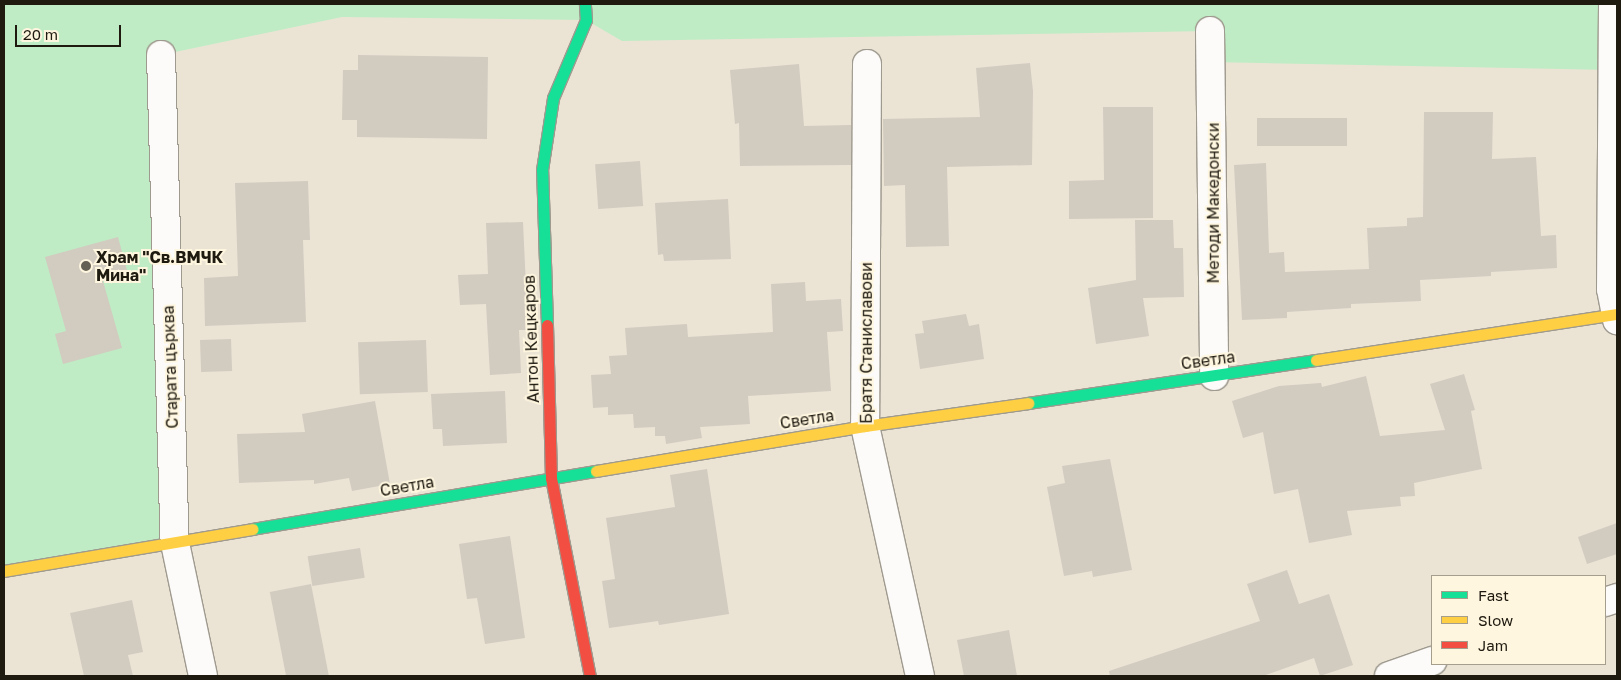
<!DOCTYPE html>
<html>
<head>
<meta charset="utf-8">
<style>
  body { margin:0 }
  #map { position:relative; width:1621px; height:680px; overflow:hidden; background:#ebe4d5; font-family:"Golos Text",sans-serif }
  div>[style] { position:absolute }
  .green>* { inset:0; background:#bfecc4 }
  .building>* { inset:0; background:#d2cbc0; transform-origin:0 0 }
  .roads { filter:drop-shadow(1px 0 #9f9a8f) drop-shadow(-1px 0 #9f9a8f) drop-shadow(0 1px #9f9a8f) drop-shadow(0 -1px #9f9a8f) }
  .street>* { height:28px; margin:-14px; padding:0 14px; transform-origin:14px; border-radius:14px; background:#fcfbf9 }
  .fast>* { height:11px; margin:-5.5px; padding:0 5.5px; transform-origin:5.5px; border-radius:5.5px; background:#16e098 }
  .slow>* { height:11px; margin:-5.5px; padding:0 5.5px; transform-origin:5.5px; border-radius:5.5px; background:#ffcf43 }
  .jam>* { height:11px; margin:-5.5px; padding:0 5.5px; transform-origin:5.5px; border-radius:5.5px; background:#f24e42 }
  .dots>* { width:14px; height:14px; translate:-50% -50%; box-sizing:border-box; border:2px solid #fff6df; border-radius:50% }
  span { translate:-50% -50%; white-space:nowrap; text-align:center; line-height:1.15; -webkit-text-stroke:4px #fff6df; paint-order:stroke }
  .street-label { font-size:16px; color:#1e1a10 }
  .poi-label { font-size:16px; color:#1e1a10; font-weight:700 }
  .left { translate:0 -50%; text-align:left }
  .frame { position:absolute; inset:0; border:5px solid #1e1a10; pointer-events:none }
  .legend { position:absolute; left:1431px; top:575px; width:175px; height:90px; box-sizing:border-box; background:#fff6df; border:1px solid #a59e8c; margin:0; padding:6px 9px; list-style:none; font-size:15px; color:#1e1a10 }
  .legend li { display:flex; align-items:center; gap:10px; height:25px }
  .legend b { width:25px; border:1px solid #a59e8c }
  .scale { position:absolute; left:15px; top:25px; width:106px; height:22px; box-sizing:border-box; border:2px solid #1e1a10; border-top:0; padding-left:6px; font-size:15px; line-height:18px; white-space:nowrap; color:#1e1a10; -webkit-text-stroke:4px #fff6df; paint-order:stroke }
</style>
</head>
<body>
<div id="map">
  <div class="green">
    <div style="clip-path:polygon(4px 4px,1617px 4px,1612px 70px,1211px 62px,1210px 31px,622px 41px,586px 20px,342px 17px,161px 55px,175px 543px,4px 571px)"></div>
  </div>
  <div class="building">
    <div style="clip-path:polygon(358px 55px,488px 57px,487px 139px,357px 137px,357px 120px,342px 120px,343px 70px,358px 70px)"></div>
    <div style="clip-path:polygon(1030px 63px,1033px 91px,1032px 165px,947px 167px,949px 246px,906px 247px,905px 185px,884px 186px,883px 119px,980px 117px,976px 68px)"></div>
    <div style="clip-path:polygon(799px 64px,804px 126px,851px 125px,851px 165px,740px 166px,739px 123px,735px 124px,730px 70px)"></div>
    <div style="clip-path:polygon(1103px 107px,1153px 107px,1153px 218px,1069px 219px,1069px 181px,1104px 180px)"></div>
    <div style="clip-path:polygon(1424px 112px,1493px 112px,1492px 159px,1536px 157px,1541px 236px,1556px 235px,1557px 268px,1491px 272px,1491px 276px,1420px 280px,1421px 301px,1351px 304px,1351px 308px,1287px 312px,1287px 318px,1242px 320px,1234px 165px,1266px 163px,1269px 253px,1284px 252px,1285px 272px,1369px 269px,1367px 228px,1407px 226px,1407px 218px,1423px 217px)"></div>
    <div style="left:1347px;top:118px;width:28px;height:90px;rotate:90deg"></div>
    <div style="left:640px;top:161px;width:45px;height:45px;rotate:86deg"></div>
    <div style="clip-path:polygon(308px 181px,310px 240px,303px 240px,306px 322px,205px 326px,204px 278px,238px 276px,235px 183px)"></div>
    <div style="clip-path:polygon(728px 199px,731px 259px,664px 261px,663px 254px,658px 255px,655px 203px)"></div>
    <div style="clip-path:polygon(1135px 220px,1173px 220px,1174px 248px,1183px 248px,1184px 297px,1143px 298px,1149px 336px,1096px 344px,1088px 288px,1136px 280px)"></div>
    <div style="clip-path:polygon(523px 222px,528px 330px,519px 330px,521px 373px,490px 375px,486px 304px,460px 305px,458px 275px,488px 274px,486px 223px)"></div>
    <div style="clip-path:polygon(118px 237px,128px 274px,103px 281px,122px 348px,63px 364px,55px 334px,66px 331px,45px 257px)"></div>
    <div style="clip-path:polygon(805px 282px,806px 301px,841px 299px,843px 331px,827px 332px,831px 391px,748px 396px,750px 424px,700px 427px,702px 438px,666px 444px,665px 436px,655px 436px,655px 427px,634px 428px,633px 414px,608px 415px,608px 407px,593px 408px,591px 375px,611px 374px,609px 356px,627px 355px,625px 328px,687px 324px,688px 337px,773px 332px,771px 284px)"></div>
    <div style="clip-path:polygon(966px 314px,969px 326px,979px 324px,984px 359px,920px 369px,915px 334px,924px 333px,922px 321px)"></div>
    <div style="left:231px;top:339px;width:32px;height:31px;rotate:88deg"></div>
    <div style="left:426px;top:340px;width:52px;height:68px;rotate:88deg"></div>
    <div style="clip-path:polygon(1464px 374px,1475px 410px,1471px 411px,1482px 469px,1414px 483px,1415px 496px,1400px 497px,1401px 506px,1347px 511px,1352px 535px,1309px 543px,1298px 489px,1274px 494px,1263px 432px,1243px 438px,1232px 401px,1279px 386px,1321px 383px,1322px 387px,1366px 376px,1380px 436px,1445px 430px,1430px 384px)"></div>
    <div style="clip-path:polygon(505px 391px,507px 443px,443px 446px,442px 429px,433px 429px,431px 394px)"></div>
    <div style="clip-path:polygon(375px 401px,390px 484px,352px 491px,349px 478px,314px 484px,314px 480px,239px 483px,237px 434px,305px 432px,302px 414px)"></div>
    <div style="clip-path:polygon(1110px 459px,1132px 570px,1093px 577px,1092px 571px,1064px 576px,1047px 487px,1065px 483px,1062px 466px)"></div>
    <div style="clip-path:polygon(707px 469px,729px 614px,659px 625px,658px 621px,609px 628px,602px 581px,615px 579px,606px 518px,675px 507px,670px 475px)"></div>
    <div style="clip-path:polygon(1617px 523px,1617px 554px,1587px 564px,1578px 537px)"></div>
    <div style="clip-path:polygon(510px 536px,525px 638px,485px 644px,477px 598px,467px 599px,459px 544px)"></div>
    <div style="left:360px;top:548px;width:30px;height:53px;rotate:81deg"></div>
    <div style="clip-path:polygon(1287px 570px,1299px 604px,1329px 594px,1353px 665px,1320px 676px,1314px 658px,1263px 676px,1110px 676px,1109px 671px,1260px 621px,1247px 584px)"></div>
    <div style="left:311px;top:584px;width:94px;height:42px;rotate:79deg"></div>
    <div style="clip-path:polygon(132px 600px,143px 652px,128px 655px,133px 676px,84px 676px,70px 613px)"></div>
    <div style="clip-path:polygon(1009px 630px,1017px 676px,964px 676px,957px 640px)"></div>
  </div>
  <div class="roads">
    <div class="street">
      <div style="left:1613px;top:4px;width:285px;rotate:90.4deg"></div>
      <div style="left:1611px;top:289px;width:32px;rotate:79deg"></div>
      <div style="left:1210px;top:31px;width:345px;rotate:89.3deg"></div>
      <div style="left:161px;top:55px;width:488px;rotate:88.4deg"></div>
      <div style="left:175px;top:543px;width:136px;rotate:78.1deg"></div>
      <div style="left:867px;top:64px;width:362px;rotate:90.3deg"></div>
      <div style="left:865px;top:426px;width:256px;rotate:77.6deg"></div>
      <div style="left:1605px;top:602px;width:13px;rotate:-18deg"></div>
      <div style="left:1389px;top:676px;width:46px;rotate:-19.2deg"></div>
    </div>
    <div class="fast">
      <div style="left:547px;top:325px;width:155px;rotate:-91.8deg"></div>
      <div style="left:542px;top:170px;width:73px;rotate:-81.3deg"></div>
      <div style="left:553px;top:98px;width:85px;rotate:-67.1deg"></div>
      <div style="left:586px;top:20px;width:16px;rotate:-94deg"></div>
      <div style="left:1028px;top:403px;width:291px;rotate:-8.5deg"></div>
      <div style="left:252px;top:529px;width:349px;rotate:-9.6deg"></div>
    </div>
    <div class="slow">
      <div style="left:1316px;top:360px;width:304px;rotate:-8.7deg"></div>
      <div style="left:596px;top:471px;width:273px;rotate:-9.5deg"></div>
      <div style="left:865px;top:426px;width:165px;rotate:-8deg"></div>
      <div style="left:4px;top:571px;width:252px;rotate:-9.6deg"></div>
    </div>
    <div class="jam">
      <div style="left:547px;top:325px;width:153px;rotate:88.5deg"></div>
      <div style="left:551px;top:478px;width:202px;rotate:78.9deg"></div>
    </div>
  </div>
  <div class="dots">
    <div style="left:86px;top:266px;background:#666155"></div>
  </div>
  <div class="street-label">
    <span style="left:1213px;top:203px;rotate:-90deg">Методи Македонски</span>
    <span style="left:531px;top:339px;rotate:-92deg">Антон Кецкаров</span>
    <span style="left:866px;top:343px;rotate:-90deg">Братя Станиславови</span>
    <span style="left:1208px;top:360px;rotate:-8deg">Светла</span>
    <span style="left:170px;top:367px;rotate:-92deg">Старата църква</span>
    <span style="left:807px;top:419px;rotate:-9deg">Светла</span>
    <span style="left:407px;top:486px;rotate:-10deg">Светла</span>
  </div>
  <div class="poi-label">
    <span class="left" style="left:96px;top:266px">Храм "Св.ВМЧК<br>Мина"</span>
  </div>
  <div class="frame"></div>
  <ul class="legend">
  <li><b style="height:6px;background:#16e098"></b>Fast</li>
  <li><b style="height:6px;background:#ffcf43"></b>Slow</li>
  <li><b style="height:6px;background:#f24e42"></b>Jam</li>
  </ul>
  <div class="scale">20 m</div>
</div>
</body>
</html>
